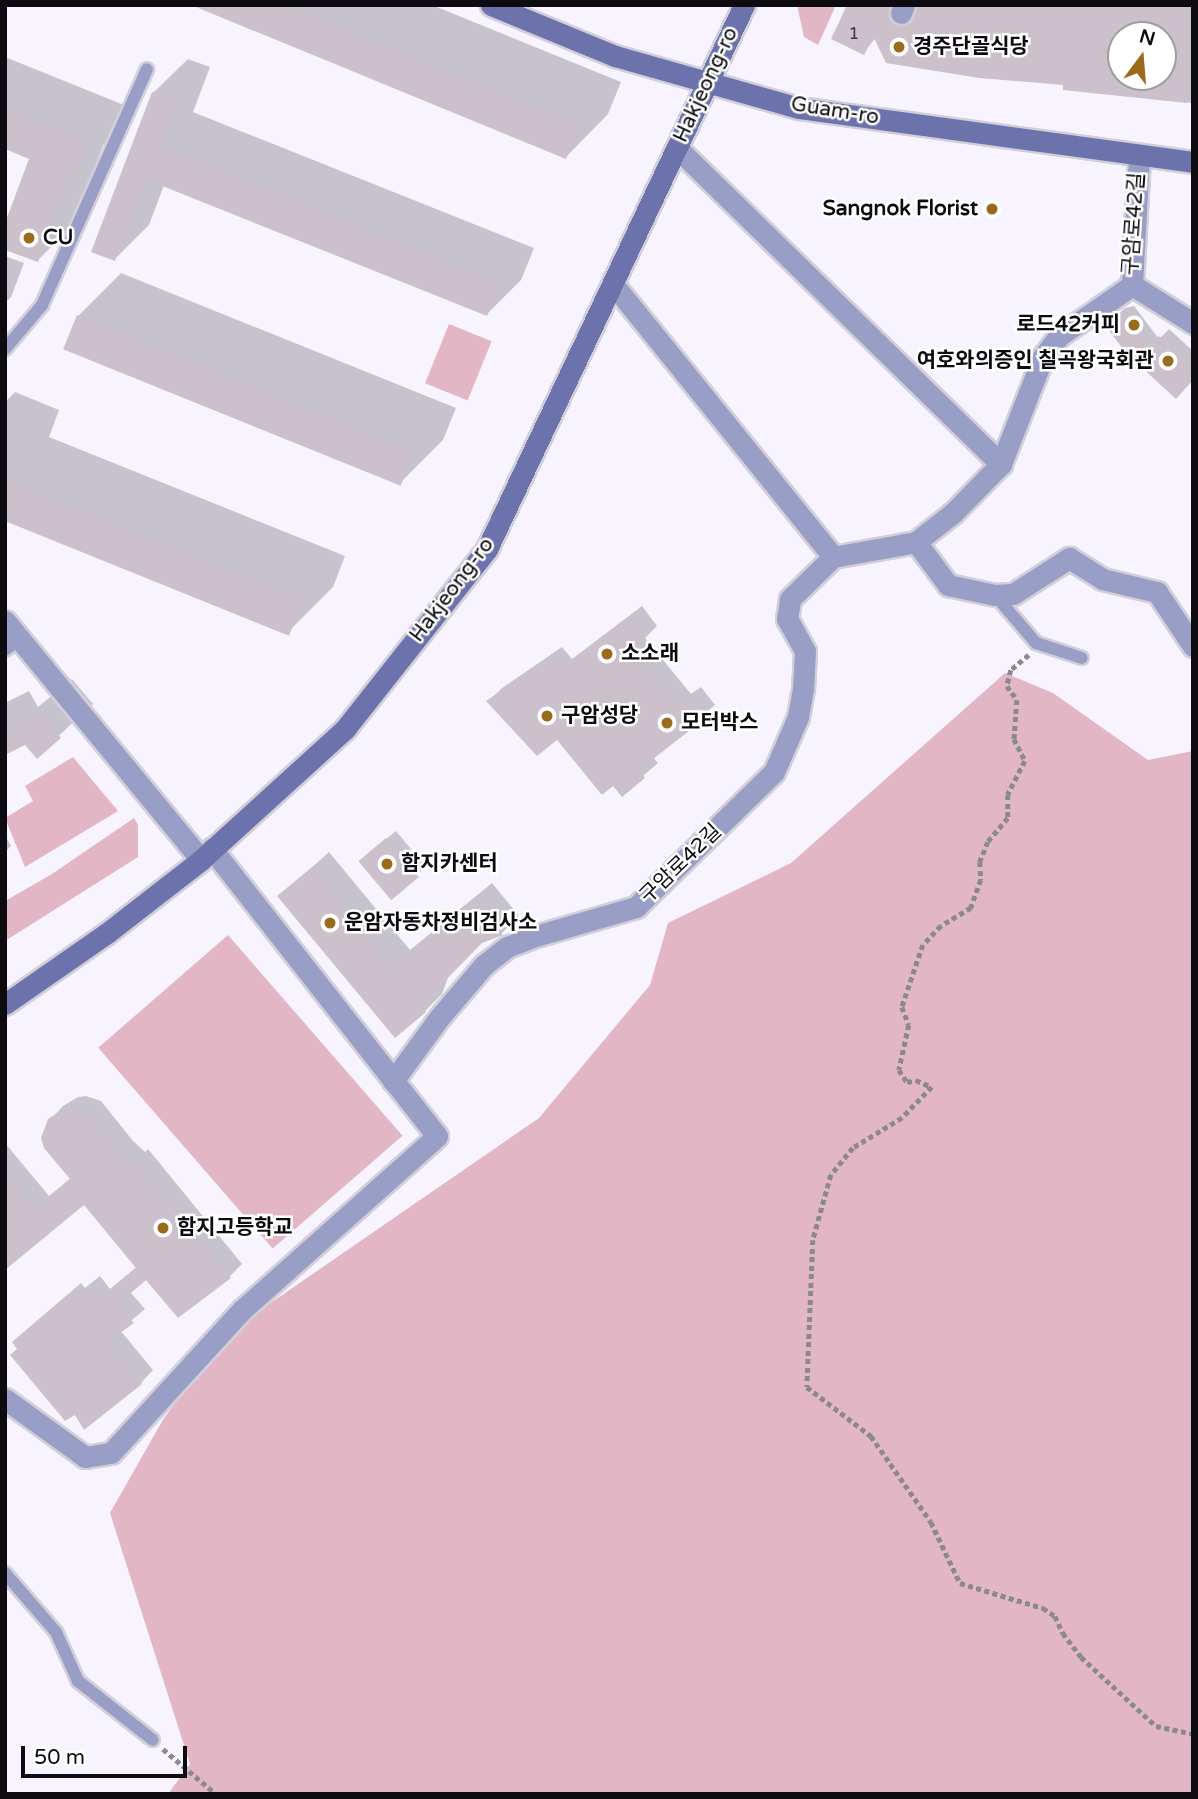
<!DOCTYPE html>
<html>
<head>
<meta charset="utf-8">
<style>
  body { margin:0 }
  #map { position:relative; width:1198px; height:1799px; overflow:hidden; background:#f8f4ff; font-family:"Varela Round","Noto Sans KR",sans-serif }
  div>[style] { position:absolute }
  .green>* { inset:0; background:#e2b6c4; transform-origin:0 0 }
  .shadow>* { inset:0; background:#0003 }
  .building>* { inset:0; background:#ccc0ca; transform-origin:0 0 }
  .path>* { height:4.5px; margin-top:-2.25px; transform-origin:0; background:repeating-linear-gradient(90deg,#8b8890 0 5px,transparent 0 8.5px) }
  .roads { filter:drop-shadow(2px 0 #d2cfd9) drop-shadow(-2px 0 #d2cfd9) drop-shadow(0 2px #d2cfd9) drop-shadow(0 -2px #d2cfd9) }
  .lane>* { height:12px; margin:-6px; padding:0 6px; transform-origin:6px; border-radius:6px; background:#989ec6 }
  .street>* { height:21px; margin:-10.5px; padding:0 10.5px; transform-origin:10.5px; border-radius:10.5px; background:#989ec6 }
  .secondary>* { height:21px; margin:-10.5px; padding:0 10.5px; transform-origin:10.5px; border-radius:10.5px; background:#6c73ac }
  .dots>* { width:19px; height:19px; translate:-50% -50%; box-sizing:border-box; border:4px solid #fff; border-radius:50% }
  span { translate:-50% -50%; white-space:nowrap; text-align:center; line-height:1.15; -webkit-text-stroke:5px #fff; paint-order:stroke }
  .number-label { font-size:18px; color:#3d383e }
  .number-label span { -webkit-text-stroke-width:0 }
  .poi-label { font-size:21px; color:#0d0b0f; font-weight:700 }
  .left { translate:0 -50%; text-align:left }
  .right { translate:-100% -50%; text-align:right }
  .street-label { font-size:21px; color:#0d0b0f }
  .frame { position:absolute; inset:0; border:7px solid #0d0b0f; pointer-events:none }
  .north { position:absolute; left:1107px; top:21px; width:70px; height:70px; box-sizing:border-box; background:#fff; border:2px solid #9e9d9f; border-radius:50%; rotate:16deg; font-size:19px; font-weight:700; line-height:28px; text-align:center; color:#0d0b0f }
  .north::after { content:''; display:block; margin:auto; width:24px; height:32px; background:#996b1b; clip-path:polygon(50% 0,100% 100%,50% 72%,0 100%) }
  .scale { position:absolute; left:21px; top:1746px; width:166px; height:32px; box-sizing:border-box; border:4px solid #0d0b0f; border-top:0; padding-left:9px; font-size:21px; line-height:24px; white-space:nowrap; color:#0d0b0f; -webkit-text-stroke:5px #fff; paint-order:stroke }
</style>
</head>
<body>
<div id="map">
  <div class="green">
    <div style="clip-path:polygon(797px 5px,836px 5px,818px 45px,804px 37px)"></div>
    <div style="left:449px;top:324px;width:46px;height:64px;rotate:22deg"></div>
    <div style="clip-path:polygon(1005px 673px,1053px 693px,1148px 760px,1193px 751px,1193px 1794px,168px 1794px,190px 1764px,110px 1513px,164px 1418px,230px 1331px,539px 1118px,650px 985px,668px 923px,791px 863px)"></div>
    <div style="clip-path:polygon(73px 757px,118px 811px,25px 867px,5px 818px,33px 801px,25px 786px)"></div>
    <div style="clip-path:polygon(134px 818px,138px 825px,138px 857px,5px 941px,5px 901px,52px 874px)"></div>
    <div style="left:228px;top:935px;width:266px;height:172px;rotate:49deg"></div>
  </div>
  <div class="shadow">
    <div style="clip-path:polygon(217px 5px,432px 5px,621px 82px,608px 114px,566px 157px)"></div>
    <div style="clip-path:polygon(evenodd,849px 5px,896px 5px,906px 18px,915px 16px,918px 5px,1193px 5px,1193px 103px,1065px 88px,1065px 84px,876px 37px,864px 53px,849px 5px,1121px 35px,1163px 35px,1163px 77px,1121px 77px,1121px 35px)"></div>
    <div style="clip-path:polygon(5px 57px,124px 105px,110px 139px,103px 145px,74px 224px,38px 260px,31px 158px,5px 147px)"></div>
    <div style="clip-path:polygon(188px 59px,210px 67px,193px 112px,534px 248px,521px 280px,487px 314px,164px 185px,149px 225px,115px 259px,153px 93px)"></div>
    <div style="clip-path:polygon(5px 256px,24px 263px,11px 297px,5px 303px)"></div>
    <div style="clip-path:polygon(121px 273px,456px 408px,443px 440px,400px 483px,78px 316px)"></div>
    <div style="clip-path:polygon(1134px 306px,1159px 339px,1169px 329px,1193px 351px,1193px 379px,1106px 324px,1125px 308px)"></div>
    <div style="clip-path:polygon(15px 392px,59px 410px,49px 437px,345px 556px,333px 587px,290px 630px,5px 485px,5px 402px)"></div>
    <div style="clip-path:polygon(642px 606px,657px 626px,645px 638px,691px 694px,701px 687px,715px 705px,653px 757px,658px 763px,622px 794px,557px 737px,489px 701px,502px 688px,562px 647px,572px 659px)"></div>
    <div style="clip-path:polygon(72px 679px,93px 704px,37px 756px,26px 743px,5px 753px,5px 703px,29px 691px,38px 707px)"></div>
    <div style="clip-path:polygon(396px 831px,426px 867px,391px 897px,369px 853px)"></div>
    <div style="clip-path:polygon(5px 835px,11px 846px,5px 852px)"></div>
    <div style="clip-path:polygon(329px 852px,410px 950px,492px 883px,519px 916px,502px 933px,482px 941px,449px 975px,442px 994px,424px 1012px,280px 896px)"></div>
    <div style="clip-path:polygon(86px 1096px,101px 1101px,133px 1141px,145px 1152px,148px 1149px,242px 1264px,229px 1277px,146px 1278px,130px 1292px,145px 1309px,120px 1330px,153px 1370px,141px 1383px,76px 1412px,19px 1348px,27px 1330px,81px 1283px,85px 1288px,100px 1276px,110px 1289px,138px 1266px,84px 1203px,5px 1267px,5px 1143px,49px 1196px,71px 1178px,50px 1120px,63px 1106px,78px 1097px)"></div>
  </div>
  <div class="building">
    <div style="clip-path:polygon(191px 5px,286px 5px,580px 125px,566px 159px)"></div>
    <div style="clip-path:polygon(evenodd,847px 5px,890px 5px,891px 21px,902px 26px,913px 18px,917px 5px,1148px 5px,1193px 11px,1193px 61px,1187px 103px,1063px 90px,1063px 85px,979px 78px,886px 63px,873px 36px,864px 55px,831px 39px,847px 5px,1121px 35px,1163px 35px,1163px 77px,1121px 77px,1121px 35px)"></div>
    <div style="clip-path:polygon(152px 92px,177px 101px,160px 146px,501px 283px,487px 316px,145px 179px,115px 261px,91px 252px)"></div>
    <div style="clip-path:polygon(5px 107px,89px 141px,74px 177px,70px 175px,38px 262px,5px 250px,5px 223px,29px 159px,5px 149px)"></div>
    <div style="clip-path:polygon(1126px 314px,1150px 346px,1159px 336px,1193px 366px,1193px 380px,1176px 399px,1127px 354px,1104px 324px,1115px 316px)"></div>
    <div style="left:77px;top:315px;width:364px;height:37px;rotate:22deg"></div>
    <div style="left:5px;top:479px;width:322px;height:39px;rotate:22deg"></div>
    <div style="clip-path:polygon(627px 619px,644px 641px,631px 651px,677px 706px,686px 699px,703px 720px,639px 770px,645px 778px,622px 797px,613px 786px,602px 795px,557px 740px,537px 756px,486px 701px,548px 659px,558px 671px)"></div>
    <div style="clip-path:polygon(38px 711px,61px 738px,37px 759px,25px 745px,5px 755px,5px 738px)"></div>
    <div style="left:386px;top:838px;width:51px;height:36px;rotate:50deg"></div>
    <div style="clip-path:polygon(311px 868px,392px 966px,474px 899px,503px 935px,482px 943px,432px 994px,425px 1013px,395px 1038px,277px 896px)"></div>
    <div style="clip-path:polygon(72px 1108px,88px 1114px,121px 1154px,131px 1163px,134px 1161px,231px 1278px,178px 1318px,146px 1280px,117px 1305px,134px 1323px,107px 1342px,142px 1384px,84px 1430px,75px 1415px,65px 1421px,10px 1355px,17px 1349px,12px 1342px,67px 1295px,71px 1299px,86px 1288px,96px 1301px,136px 1268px,84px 1205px,5px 1270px,5px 1171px,35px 1208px,70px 1179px,44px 1148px,41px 1138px,48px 1119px,63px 1109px)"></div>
  </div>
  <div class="path">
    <div style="left:1029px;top:655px;width:23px;rotate:140deg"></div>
    <div style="left:1011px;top:670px;width:16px;rotate:104deg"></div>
    <div style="left:1007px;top:686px;width:17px;rotate:54deg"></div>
    <div style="left:1017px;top:700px;width:39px;rotate:94deg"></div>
    <div style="left:1014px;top:739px;width:25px;rotate:63deg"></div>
    <div style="left:1025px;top:761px;width:38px;rotate:117deg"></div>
    <div style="left:1008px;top:795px;width:23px;rotate:90deg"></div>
    <div style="left:1008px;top:818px;width:31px;rotate:130deg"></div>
    <div style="left:988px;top:842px;width:22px;rotate:112deg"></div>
    <div style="left:980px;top:862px;width:18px;rotate:87deg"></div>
    <div style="left:981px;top:880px;width:30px;rotate:110deg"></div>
    <div style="left:971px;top:908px;width:35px;rotate:149deg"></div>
    <div style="left:941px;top:926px;width:26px;rotate:133deg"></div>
    <div style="left:923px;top:945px;width:65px;rotate:108.7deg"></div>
    <div style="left:902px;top:1007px;width:19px;rotate:69deg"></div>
    <div style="left:909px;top:1025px;width:46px;rotate:102.5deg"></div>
    <div style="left:899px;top:1070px;width:14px;rotate:56deg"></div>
    <div style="left:907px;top:1082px;width:9px;rotate:-13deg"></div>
    <div style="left:916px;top:1080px;width:17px;rotate:24deg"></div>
    <div style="left:932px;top:1087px;width:43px;rotate:134.1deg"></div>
    <div style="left:902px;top:1118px;width:57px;rotate:148.5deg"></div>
    <div style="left:853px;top:1148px;width:35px;rotate:129deg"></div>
    <div style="left:831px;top:1175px;width:67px;rotate:105.5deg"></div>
    <div style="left:813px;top:1240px;width:147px;rotate:92.3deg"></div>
    <div style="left:807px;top:1387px;width:81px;rotate:37.4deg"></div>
    <div style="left:871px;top:1436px;width:105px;rotate:55.1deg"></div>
    <div style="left:931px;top:1522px;width:68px;rotate:64.6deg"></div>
    <div style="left:960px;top:1583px;width:87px;rotate:16.8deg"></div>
    <div style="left:1043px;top:1608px;width:14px;rotate:34deg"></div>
    <div style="left:1055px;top:1616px;width:19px;rotate:65deg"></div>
    <div style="left:1063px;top:1633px;width:30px;rotate:53deg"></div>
    <div style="left:1081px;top:1657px;width:102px;rotate:42.6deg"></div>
    <div style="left:1156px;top:1726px;width:38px;rotate:12deg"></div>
    <div style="left:163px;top:1749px;width:70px;rotate:40.3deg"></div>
  </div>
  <div class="roads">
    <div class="lane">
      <div style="left:5px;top:349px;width:57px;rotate:-49.9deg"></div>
      <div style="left:42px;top:305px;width:258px;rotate:-66deg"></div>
      <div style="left:995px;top:595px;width:63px;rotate:49.5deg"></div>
      <div style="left:1036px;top:643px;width:48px;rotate:18.1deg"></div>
      <div style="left:5px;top:650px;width:19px;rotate:-36deg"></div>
      <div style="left:5px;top:1573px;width:78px;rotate:49.2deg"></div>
      <div style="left:56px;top:1632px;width:54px;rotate:65.8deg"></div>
      <div style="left:78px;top:1681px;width:95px;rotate:38.2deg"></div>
    </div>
    <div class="street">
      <div style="left:901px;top:13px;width:9px;rotate:-69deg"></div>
      <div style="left:677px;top:148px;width:453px;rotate:44.3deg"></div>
      <div style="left:613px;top:284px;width:351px;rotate:51.1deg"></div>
      <div style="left:833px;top:557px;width:84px;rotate:-10.2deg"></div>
      <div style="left:916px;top:542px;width:54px;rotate:53.3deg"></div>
      <div style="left:948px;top:585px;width:48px;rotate:12deg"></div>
      <div style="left:995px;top:595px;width:18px;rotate:-3deg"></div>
      <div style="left:1013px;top:594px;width:67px;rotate:-32.7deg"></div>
      <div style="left:1069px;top:558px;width:39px;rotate:32deg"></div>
      <div style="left:1102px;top:579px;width:57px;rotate:13.3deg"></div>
      <div style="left:1157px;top:592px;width:65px;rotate:56.3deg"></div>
      <div style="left:1132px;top:285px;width:72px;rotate:31.9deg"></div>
      <div style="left:916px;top:542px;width:47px;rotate:-38.1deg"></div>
      <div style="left:953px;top:513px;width:69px;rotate:-45.6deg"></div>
      <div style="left:1001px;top:464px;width:115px;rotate:-68.6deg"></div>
      <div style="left:1043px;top:357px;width:26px;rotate:-53deg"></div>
      <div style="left:1059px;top:336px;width:89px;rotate:-34.9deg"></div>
      <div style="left:1132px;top:285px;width:130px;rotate:-86.9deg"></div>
      <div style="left:5px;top:621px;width:309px;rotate:50.6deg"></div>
      <div style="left:393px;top:1081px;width:78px;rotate:-53.9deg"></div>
      <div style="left:439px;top:1018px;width:70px;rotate:-49.7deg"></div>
      <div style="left:484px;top:965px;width:29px;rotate:-38deg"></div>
      <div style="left:507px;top:947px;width:34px;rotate:-21deg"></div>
      <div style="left:539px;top:935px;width:101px;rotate:-16.1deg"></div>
      <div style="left:636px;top:907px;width:193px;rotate:-44.4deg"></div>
      <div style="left:774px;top:772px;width:60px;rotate:-66.4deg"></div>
      <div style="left:798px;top:717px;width:27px;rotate:-80deg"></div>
      <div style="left:803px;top:690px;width:39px;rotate:-87deg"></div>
      <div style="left:805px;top:651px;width:37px;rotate:-119deg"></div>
      <div style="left:787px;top:619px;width:20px;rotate:-81deg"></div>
      <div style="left:790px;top:599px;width:60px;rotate:-44.3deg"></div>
      <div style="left:5px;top:1399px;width:99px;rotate:35.9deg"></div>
      <div style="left:85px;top:1457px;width:26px;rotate:-9deg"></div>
      <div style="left:111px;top:1453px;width:194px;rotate:-47.5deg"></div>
      <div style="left:242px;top:1310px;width:261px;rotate:-41.7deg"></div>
      <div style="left:437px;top:1136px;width:365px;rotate:-128.1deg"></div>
    </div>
    <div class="secondary">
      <div style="left:491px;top:5px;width:134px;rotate:22.4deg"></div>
      <div style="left:615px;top:56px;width:191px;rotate:15.8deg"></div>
      <div style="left:799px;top:108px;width:398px;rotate:7.8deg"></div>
      <div style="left:5px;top:1004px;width:124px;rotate:-34.8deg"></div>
      <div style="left:107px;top:933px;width:119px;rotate:-37.8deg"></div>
      <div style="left:201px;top:860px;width:195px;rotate:-42.3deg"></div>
      <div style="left:345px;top:729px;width:229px;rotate:-51.7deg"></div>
      <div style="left:487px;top:549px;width:602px;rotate:-64.71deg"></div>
    </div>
  </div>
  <div class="dots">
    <div style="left:899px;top:47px;background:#996b1b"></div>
    <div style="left:992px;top:209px;background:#996b1b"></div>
    <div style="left:29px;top:238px;background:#996b1b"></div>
    <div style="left:1134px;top:325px;background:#996b1b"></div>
    <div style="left:1168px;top:361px;background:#996b1b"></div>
    <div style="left:607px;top:654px;background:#996b1b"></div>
    <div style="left:547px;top:716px;background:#996b1b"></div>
    <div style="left:667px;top:723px;background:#996b1b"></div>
    <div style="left:387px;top:864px;background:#996b1b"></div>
    <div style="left:330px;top:923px;background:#996b1b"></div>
    <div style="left:163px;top:1228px;background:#996b1b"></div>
  </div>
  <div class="number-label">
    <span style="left:854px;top:33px">1</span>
  </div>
  <div class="poi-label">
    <span class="left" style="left:913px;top:47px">경주단골식당</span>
    <span class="right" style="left:978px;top:209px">Sangnok Florist</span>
    <span class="left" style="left:43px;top:238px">CU</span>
    <span class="right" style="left:1120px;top:325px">로드42커피</span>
    <span class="right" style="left:1154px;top:361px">여호와의증인 칠곡왕국회관</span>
    <span class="left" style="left:621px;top:654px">소소래</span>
    <span class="left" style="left:561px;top:716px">구암성당</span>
    <span class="left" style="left:681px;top:723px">모터박스</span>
    <span class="left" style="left:401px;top:864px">함지카센터</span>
    <span class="left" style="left:344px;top:923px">운암자동차정비검사소</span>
    <span class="left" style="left:177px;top:1228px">함지고등학교</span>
  </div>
  <div class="street-label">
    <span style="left:706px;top:85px;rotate:-65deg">Hakjeong-ro</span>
    <span style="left:835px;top:111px;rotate:9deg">Guam-ro</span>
    <span style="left:1134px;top:224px;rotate:-86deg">구암로42길</span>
    <span style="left:452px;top:590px;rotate:-53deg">Hakjeong-ro</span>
    <span style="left:681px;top:864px;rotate:-44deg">구암로42길</span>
  </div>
  <div class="frame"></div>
  <div class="north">N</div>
  <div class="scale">50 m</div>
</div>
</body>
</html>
